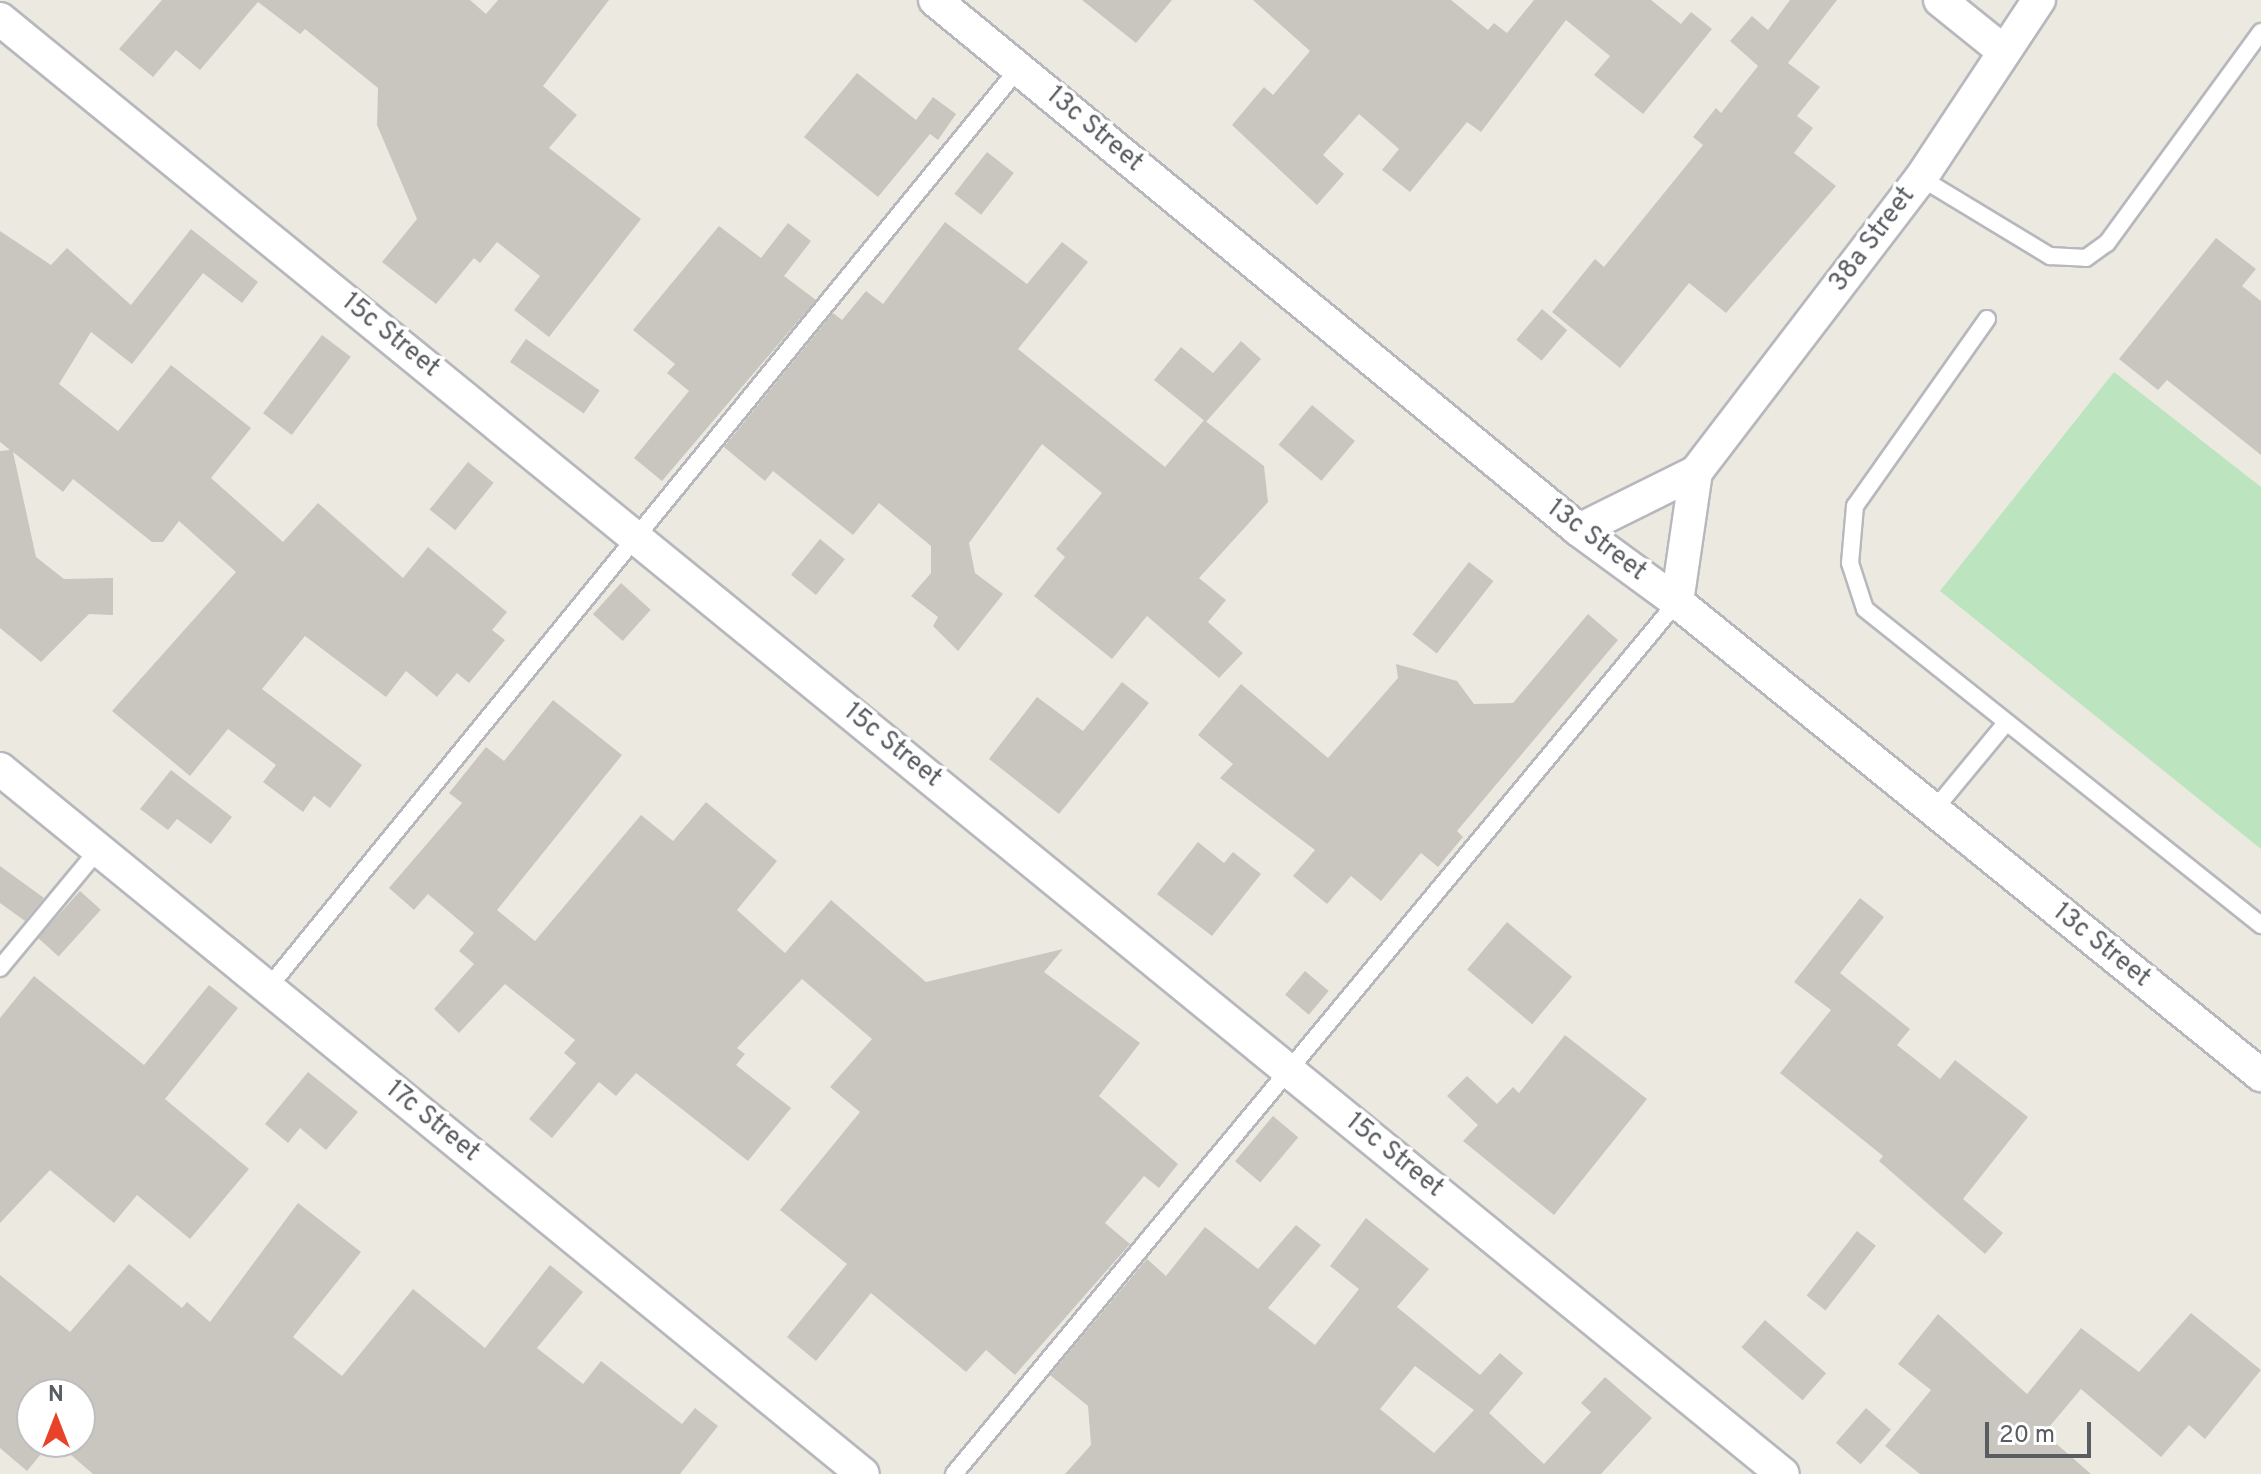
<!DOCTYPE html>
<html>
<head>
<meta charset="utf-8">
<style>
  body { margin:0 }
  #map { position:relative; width:2261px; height:1474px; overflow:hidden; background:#eceae0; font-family:Overpass,sans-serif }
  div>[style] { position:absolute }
  .green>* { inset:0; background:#bce4be }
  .building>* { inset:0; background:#c8c6bf; transform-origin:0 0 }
  .roads { filter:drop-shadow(2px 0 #b6b8bd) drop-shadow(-2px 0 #b6b8bd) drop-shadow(0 2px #b6b8bd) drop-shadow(0 -2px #b6b8bd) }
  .lane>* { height:16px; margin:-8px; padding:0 8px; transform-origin:8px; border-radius:8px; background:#fff }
  .street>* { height:32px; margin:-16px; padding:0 16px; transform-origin:16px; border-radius:16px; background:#fff }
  span { translate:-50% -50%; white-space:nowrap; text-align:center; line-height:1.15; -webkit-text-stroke:7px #fff; paint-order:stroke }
  .street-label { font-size:26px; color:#595c61 }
  .north { position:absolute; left:16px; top:1378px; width:80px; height:80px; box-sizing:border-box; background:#fff; border:2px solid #bdbec0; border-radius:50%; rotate:0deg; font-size:22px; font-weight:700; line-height:32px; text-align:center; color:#595c61 }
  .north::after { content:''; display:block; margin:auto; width:28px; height:36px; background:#e8432a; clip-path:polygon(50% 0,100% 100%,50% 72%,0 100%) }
  .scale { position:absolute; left:1985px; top:1422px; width:106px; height:36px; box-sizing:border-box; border:4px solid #595c61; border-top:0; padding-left:10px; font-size:24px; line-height:28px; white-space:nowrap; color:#595c61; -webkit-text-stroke:6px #fff; paint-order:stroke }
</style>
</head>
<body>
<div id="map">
  <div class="green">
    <div style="clip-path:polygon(2114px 372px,2261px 487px,2261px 849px,1940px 591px)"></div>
  </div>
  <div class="building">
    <div style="clip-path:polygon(162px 0,470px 0,486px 14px,498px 0,609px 0,543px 86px,577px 115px,549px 148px,641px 219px,549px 337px,514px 310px,540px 276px,497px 242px,480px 263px,474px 258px,436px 304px,382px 262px,417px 219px,377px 125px,378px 88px,305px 29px,300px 34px,258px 2px,200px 70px,176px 50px,153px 77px,119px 49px)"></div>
    <div style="clip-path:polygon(1082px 0,1172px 0,1136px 43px)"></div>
    <div style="clip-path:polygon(1253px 0,1451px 0,1488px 30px,1494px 23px,1507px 33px,1534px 0,1651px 0,1681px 24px,1691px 12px,1712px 29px,1643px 114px,1594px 75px,1610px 56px,1566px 20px,1481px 132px,1467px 122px,1410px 192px,1382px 170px,1399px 149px,1359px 114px,1323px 155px,1344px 174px,1317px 205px,1232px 125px,1264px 87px,1273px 95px,1310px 51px)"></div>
    <div style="clip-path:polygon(1790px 0,1837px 0,1788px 63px,1820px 87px,1797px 116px,1813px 128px,1794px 153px,1836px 186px,1726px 313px,1689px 283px,1620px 368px,1552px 312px,1595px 259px,1604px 267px,1703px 145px,1693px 137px,1716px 108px,1721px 113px,1758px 66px,1730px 41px,1752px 16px,1768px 30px)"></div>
    <div style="clip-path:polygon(857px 73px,916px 120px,933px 97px,956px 114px,938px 140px,930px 134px,878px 197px,804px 137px)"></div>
    <div style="left:987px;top:152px;width:34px;height:53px;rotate:38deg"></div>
    <div style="clip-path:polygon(945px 222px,1027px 284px,1062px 242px,1088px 262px,1018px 349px,1165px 467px,1204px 420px,1264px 466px,1268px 502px,1199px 578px,1226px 600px,1208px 622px,1243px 653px,1219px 678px,1147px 616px,1112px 659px,1034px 596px,1065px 557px,1056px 549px,1102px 493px,1042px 444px,969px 543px,975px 573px,1003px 594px,958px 651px,933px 626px,938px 617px,911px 596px,931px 573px,931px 546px,879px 503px,853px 535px,773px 471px,765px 481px,724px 447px,833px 313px,842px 320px,866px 291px,883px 304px)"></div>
    <div style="clip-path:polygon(788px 223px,811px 241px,784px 276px,816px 300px,662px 481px,634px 458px,689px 391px,667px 373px,675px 364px,633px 330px,719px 226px,761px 258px)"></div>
    <div style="clip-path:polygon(191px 229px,258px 282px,242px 303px,203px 273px,132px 364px,91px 332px,59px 384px,118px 431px,171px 365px,251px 428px,211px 478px,283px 542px,318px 503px,403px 578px,428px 547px,507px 612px,492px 630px,505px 640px,469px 683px,457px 673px,437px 697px,406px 671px,386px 697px,305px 636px,262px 689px,362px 765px,330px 808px,314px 796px,303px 812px,263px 782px,276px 765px,228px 729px,190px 776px,112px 711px,236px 572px,179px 521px,163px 542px,152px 542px,73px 479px,63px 492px,13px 452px,36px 557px,64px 579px,113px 578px,113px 615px,89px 614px,41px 662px,0 628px,0 451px,10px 450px,0 442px,0 231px,51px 265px,67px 248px,131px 305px)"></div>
    <div style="clip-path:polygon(2216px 238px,2256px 269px,2242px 286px,2261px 301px,2261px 455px,2167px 380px,2158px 390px,2119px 359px)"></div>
    <div style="left:1542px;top:309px;width:33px;height:40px;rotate:40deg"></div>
    <div style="left:322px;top:335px;width:36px;height:98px;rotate:37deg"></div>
    <div style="left:526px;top:339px;width:90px;height:28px;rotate:35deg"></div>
    <div style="clip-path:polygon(1241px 341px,1261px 359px,1206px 422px,1154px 380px,1181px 347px,1213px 373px)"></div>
    <div style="left:1312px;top:405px;width:56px;height:52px;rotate:40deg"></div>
    <div style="left:468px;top:462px;width:33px;height:61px;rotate:39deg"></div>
    <div style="left:820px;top:539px;width:32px;height:46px;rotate:39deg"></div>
    <div style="left:1469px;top:562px;width:31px;height:92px;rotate:38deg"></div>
    <div style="left:621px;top:583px;width:40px;height:42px;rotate:42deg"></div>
    <div style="clip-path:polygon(1588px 614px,1618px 640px,1457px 831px,1463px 837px,1438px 867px,1421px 853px,1381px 901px,1351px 876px,1327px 904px,1293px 876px,1315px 850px,1220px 778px,1233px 764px,1198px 735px,1241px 684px,1328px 758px,1398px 678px,1396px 664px,1457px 681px,1474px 704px,1513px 703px)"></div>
    <div style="clip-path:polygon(1122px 682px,1149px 703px,1059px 814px,989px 759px,1037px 697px,1083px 731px)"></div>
    <div style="clip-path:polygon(553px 700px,622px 755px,497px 910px,535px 941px,641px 815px,673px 841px,706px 802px,777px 861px,737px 910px,785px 953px,831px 900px,926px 982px,1063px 949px,1044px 972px,1140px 1043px,1099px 1096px,1178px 1164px,1159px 1188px,1144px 1176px,1105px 1223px,1130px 1244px,1015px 1375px,986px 1350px,966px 1372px,871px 1293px,816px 1361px,787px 1337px,847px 1264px,780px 1210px,860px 1112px,830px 1087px,872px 1039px,802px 979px,737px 1048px,745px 1054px,736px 1065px,791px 1108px,748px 1161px,636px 1073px,616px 1096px,599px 1082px,552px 1138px,529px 1119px,576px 1063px,564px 1053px,575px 1040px,505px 984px,459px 1033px,434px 1009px,474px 964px,459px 951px,474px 933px,428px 894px,414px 910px,389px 888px,462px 803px,449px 793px,486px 747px,504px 761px)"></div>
    <div style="clip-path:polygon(171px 770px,232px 817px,211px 844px,177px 819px,168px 830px,140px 809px)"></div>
    <div style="clip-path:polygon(1198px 842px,1224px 863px,1233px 852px,1261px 874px,1212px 936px,1157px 894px)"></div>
    <div style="clip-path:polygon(0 866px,44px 898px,25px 921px,0 903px)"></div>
    <div style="left:80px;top:891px;width:28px;height:63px;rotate:42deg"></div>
    <div style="clip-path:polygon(1860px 898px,1884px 917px,1840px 973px,1910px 1029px,1897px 1045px,1940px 1079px,1955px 1060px,2028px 1117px,1963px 1199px,2003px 1233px,1985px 1254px,1879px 1161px,1883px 1156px,1780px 1073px,1831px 1010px,1794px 982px)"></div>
    <div style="left:1507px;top:922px;width:85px;height:62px;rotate:40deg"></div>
    <div style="left:1305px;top:971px;width:31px;height:31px;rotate:40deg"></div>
    <div style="clip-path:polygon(34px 976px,144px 1065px,209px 985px,238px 1008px,165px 1099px,249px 1169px,190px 1239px,137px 1195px,114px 1223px,50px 1170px,0 1223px,0 1018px)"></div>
    <div style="clip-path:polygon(1565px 1035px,1647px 1099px,1554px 1215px,1463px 1141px,1478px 1125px,1447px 1096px,1467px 1076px,1497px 1104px,1513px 1087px,1519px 1093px)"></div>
    <div style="clip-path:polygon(308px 1072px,358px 1112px,326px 1150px,300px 1128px,288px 1143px,265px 1124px)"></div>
    <div style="left:1273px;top:1116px;width:33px;height:59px;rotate:40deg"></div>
    <div style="clip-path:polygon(298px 1203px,361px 1252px,293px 1337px,342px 1376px,413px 1289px,485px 1348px,550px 1265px,583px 1292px,537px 1348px,583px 1384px,601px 1361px,682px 1424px,695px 1408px,718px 1426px,680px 1474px,93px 1474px,56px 1442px,80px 1442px,80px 1394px,32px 1394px,32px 1442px,51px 1442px,27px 1471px,0 1448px,0 1275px,70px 1332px,129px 1264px,182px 1308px,187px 1302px,210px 1322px)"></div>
    <div style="clip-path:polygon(evenodd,1366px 1218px,1429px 1269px,1397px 1307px,1480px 1375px,1500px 1353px,1523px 1373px,1489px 1413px,1544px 1464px,1591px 1412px,1581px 1403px,1605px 1377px,1652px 1418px,1601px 1474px,1065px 1474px,1091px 1445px,1088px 1406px,1050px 1375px,1147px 1259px,1166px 1276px,1205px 1227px,1258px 1269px,1296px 1225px,1321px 1245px,1268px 1308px,1315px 1345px,1359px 1289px,1330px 1266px,1366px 1218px,1415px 1366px,1474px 1410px,1434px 1453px,1380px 1409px,1415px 1366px)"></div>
    <div style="left:1857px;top:1231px;width:24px;height:82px;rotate:38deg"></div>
    <div style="clip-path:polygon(2191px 1313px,2261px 1370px,2205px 1439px,2189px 1425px,2161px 1457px,2081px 1389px,2044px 1433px,2091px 1474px,1920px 1474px,1885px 1446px,1931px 1390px,1898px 1364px,1938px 1314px,2027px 1394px,2081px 1328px,2139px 1372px)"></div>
    <div style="left:1765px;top:1320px;width:81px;height:36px;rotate:41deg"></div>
    <div style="left:1866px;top:1408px;width:33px;height:46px;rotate:41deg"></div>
  </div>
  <div class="roads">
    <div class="lane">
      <div style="left:1921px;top:178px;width:151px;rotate:31.2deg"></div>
      <div style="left:2050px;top:256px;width:36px;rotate:3deg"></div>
      <div style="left:2086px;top:258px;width:26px;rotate:-36deg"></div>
      <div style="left:2107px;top:243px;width:261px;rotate:-53.9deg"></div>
      <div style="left:1987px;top:319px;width:229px;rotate:125.2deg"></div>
      <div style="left:1855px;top:506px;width:57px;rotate:95deg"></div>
      <div style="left:1850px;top:563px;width:48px;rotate:71.9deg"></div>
      <div style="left:1865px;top:609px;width:507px;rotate:38.59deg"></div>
      <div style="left:1934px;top:810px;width:113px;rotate:-50.4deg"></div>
      <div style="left:0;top:968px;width:153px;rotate:-50.3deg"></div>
      <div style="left:268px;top:988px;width:1188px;rotate:-50.78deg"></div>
      <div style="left:954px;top:1474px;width:1133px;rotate:-50.34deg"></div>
    </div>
    <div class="street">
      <div style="left:935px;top:0;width:834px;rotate:39.45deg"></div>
      <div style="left:1579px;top:530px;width:122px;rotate:36.3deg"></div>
      <div style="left:1677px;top:602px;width:752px;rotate:39.01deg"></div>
      <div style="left:1940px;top:0;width:80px;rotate:38.9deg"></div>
      <div style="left:0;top:19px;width:2301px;rotate:39.22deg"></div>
      <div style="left:1579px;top:530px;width:131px;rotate:-26.4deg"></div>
      <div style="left:1696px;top:472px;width:370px;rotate:-52.6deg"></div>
      <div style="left:1921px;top:178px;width:214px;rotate:-56.5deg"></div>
      <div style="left:1677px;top:602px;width:131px;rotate:-81.7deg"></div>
      <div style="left:0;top:769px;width:1114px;rotate:39.25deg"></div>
    </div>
  </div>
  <div class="street-label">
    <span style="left:1094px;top:130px;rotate:40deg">13c Street</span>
    <span style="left:1873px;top:240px;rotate:-53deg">38a Street</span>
    <span style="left:390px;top:336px;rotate:39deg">15c Street</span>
    <span style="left:1596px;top:541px;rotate:37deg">13c Street</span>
    <span style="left:892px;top:746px;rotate:39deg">15c Street</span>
    <span style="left:2101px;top:946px;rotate:39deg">13c Street</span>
    <span style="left:432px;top:1122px;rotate:39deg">17c Street</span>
    <span style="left:1394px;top:1156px;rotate:39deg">15c Street</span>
  </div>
  <div class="north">N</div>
  <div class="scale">20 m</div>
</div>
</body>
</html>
